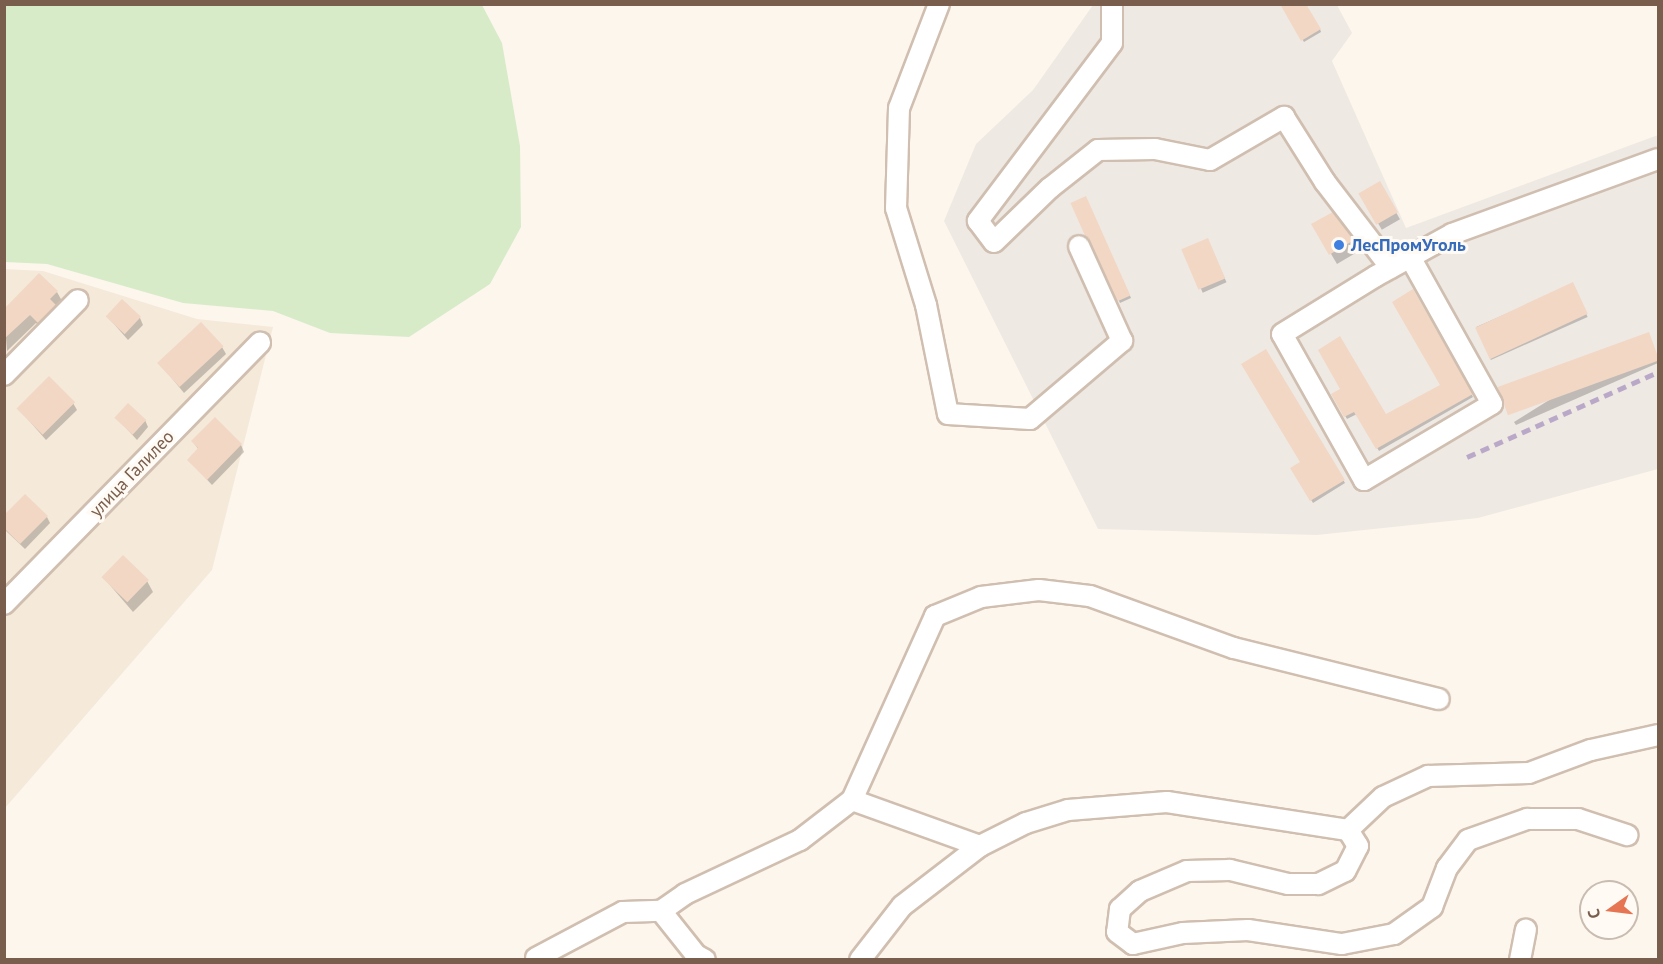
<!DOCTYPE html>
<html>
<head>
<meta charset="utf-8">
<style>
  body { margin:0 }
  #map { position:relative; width:1663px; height:964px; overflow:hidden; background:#fdf6ec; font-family:"PT Sans",sans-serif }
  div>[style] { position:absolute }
  .residential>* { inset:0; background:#f5e9da }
  .industrial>* { inset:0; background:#efe9e4 }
  .green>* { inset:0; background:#d7ebc9 }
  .shadow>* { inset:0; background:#0003; transform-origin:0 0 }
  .building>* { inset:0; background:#f2d7c4; transform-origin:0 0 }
  .roads { filter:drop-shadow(2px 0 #d0bfb0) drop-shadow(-2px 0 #d0bfb0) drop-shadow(0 2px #d0bfb0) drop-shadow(0 -2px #d0bfb0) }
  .minor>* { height:20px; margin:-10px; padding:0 10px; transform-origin:10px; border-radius:10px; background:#fff }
  .rail>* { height:4.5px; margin-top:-2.25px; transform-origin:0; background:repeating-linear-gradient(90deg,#baa8c8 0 9px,transparent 0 15px) }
  .dots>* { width:16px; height:16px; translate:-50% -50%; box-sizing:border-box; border:3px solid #fffaf3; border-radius:50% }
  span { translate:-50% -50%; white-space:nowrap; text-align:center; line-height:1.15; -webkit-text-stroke:6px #fffaf3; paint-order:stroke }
  .shop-label { font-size:18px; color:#366cbe; font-weight:700 }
  .left { translate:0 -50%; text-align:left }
  .street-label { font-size:18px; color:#795e4e }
  .frame { position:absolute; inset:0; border:6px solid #795e4e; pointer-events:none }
  .north { position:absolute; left:1579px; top:880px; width:60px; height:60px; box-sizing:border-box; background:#fffaf3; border:2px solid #c9bcb1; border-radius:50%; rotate:256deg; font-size:16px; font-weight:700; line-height:24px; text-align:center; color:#795e4e }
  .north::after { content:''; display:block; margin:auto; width:21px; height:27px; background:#e57553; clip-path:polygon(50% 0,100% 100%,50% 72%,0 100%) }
</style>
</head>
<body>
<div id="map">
  <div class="residential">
    <div style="clip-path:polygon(4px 269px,43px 271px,197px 319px,273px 327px,212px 570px,5px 808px)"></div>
  </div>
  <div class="industrial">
    <div style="clip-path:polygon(1093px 5px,1337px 5px,1352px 33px,1332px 61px,1406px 228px,1658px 135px,1658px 469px,1478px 518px,1317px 535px,1098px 529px,944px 221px,976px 144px,1033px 90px)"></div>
  </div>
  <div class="green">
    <div style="clip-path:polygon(4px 5px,482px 5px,502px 43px,520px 146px,521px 227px,490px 284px,409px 337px,330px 333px,273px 311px,183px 303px,47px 264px,5px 262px)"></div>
  </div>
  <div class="shadow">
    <div style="clip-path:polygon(1281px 4px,1320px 29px,1321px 32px,1304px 42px)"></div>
    <div style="left:1379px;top:183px;width:42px;height:21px;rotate:60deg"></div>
    <div style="clip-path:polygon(1085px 198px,1131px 298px,1120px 303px,1072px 204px)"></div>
    <div style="clip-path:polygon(1332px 214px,1359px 251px,1337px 264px,1314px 225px)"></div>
    <div style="left:1209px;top:243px;width:43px;height:26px;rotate:66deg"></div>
    <div style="left:1573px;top:284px;width:36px;height:106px;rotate:66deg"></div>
    <div style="clip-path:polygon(57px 292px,62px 301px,55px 308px,60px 315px,44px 331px,36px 323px,7px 351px,4px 312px)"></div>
    <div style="clip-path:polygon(1413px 292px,1473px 397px,1379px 451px,1357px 414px,1347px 419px,1333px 395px,1385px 416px,1442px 385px)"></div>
    <div style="clip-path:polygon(107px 316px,140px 318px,143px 325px,128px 340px)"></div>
    <div style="clip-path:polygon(1650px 337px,1658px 363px,1516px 425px,1514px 422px)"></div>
    <div style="clip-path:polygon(222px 347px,226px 354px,184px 393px,160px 364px)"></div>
    <div style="clip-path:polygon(1265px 351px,1345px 483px,1313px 503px,1292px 469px,1302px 463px)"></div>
    <div style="clip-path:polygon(73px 403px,77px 410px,46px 440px,18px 408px)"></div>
    <div style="clip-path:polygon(116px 417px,145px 420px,148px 427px,137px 440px)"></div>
    <div style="clip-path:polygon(193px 442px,241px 445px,244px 452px,212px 485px,189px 460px,199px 450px)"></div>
    <div style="clip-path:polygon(4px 517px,47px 517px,50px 523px,25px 549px,4px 529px)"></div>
    <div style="clip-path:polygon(103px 577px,147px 581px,153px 592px,133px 612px)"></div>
  </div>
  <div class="building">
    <div style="clip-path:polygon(1280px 4px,1306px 4px,1321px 29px,1301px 41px)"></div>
    <div style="left:1380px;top:181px;width:36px;height:25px;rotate:60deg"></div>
    <div style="left:1086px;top:196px;width:109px;height:17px;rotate:66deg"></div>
    <div style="clip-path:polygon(1333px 212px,1354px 240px,1329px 255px,1311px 224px)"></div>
    <div style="left:1208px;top:238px;width:44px;height:29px;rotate:67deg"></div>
    <div style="clip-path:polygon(39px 273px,58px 291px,50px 299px,56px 305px,38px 323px,30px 315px,4px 339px,4px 309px)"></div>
    <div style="left:1573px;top:282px;width:35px;height:108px;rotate:65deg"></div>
    <div style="clip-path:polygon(1413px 289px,1473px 394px,1376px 449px,1354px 412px,1344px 417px,1331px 394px,1340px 389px,1318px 350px,1340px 336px,1386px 414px,1440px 385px,1392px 302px)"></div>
    <div style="left:122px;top:299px;width:26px;height:24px;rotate:43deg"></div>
    <div style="left:201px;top:322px;width:33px;height:60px;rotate:47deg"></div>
    <div style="left:1649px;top:332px;width:30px;height:161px;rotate:70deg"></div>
    <div style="clip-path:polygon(1266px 349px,1345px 480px,1310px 501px,1290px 468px,1300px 462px,1241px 364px)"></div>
    <div style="left:49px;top:376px;width:37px;height:46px;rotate:45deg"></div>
    <div style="left:128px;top:403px;width:25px;height:20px;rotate:43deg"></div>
    <div style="clip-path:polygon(215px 417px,242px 444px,207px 480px,187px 460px,198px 448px,191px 441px)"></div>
    <div style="clip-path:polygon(25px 494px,48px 516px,20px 544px,4px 528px,4px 515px)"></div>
    <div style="left:123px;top:555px;width:36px;height:31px;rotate:44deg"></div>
  </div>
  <div class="roads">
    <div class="minor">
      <div style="left:939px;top:4px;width:111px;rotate:111deg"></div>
      <div style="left:899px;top:108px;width:100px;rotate:91.7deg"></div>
      <div style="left:896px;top:208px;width:102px;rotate:72.8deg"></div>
      <div style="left:926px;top:305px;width:111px;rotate:78.6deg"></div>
      <div style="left:948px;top:414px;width:82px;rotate:3.5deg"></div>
      <div style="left:1030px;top:419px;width:121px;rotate:-40.3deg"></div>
      <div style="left:1122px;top:341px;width:104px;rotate:-114.4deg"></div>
      <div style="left:1112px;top:4px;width:39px;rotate:90deg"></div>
      <div style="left:1112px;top:43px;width:223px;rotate:127deg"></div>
      <div style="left:978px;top:221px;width:26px;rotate:53deg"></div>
      <div style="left:994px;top:242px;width:78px;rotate:-44deg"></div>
      <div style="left:1050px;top:188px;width:61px;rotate:-38.4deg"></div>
      <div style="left:1098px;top:150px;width:57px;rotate:-1deg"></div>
      <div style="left:1155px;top:149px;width:56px;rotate:11.3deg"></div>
      <div style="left:1210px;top:160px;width:86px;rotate:-30.2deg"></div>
      <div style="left:1284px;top:117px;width:77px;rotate:57.8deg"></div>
      <div style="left:1325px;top:182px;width:108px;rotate:52.5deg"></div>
      <div style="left:1410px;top:257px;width:168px;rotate:60.8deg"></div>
      <div style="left:1492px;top:404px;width:149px;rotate:149.3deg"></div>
      <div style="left:1364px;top:480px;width:167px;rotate:-119.3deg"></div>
      <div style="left:1282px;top:334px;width:110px;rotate:-31.7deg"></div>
      <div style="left:1376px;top:276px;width:87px;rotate:-28.9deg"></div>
      <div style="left:1452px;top:234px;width:219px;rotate:-20deg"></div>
      <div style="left:4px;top:375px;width:105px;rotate:-45.4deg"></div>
      <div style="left:4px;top:604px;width:366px;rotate:-45.6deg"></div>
      <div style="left:852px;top:800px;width:136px;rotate:19.8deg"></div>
      <div style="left:1348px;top:830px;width:48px;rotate:-43.3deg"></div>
      <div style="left:1383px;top:797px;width:50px;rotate:-25deg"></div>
      <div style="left:1428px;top:776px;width:101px;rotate:-1.7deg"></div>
      <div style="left:1529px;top:773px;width:66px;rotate:-20.4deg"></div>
      <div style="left:1591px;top:750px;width:69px;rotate:-12.6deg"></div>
      <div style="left:661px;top:911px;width:56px;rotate:51.5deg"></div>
      <div style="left:696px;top:955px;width:10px;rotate:29deg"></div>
      <div style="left:536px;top:958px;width:98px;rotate:-27.9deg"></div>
      <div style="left:623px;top:912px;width:38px;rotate:-2deg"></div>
      <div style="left:661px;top:911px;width:29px;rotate:-35deg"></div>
      <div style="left:685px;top:894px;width:127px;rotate:-25.2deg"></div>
      <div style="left:800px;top:840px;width:66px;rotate:-37.6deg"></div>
      <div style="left:852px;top:800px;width:202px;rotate:-65.7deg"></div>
      <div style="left:935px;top:616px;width:50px;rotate:-22.4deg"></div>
      <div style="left:981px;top:597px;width:58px;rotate:-6.9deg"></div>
      <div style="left:1039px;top:590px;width:51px;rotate:6.7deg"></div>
      <div style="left:1090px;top:596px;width:153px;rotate:19.9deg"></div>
      <div style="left:1234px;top:648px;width:211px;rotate:14deg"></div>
      <div style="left:860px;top:960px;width:68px;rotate:-52.1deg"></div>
      <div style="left:902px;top:906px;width:98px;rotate:-37.6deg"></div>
      <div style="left:980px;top:846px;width:51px;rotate:-26.6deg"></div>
      <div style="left:1026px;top:823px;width:44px;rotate:-17.2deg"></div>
      <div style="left:1068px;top:810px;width:99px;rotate:-4.6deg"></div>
      <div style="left:1167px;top:802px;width:183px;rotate:8.8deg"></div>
      <div style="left:1348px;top:830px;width:19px;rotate:58deg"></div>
      <div style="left:1358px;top:846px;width:28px;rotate:117deg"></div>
      <div style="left:1345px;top:871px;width:30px;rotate:154deg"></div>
      <div style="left:1318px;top:884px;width:30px;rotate:180deg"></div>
      <div style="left:1288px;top:884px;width:60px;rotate:-166.4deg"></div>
      <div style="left:1230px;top:870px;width:43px;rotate:178.7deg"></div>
      <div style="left:1187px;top:871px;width:51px;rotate:156.9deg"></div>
      <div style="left:1140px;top:891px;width:27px;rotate:138deg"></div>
      <div style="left:1120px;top:909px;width:23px;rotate:97deg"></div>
      <div style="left:1117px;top:932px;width:20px;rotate:37deg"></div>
      <div style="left:1133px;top:944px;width:51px;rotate:-12.4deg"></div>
      <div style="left:1183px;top:933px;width:65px;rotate:-2.6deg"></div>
      <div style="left:1248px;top:930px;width:95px;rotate:8.5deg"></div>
      <div style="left:1342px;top:944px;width:53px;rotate:-10.9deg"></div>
      <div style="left:1394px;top:934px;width:47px;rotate:-35.4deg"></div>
      <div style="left:1432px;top:907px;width:42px;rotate:-69deg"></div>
      <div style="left:1447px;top:868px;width:35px;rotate:-53deg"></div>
      <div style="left:1468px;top:840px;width:63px;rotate:-19.6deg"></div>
      <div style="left:1527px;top:819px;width:51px"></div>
      <div style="left:1578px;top:819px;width:52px;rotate:18.1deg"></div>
      <div style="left:1520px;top:960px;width:31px;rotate:-79deg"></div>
    </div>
  </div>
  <div class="rail">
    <div style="left:1467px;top:457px;width:209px;rotate:-24deg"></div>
  </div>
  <div class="dots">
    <div style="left:1339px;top:245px;background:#3f7fe0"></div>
  </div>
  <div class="shop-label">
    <span class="left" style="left:1351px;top:245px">ЛесПромУголь</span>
  </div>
  <div class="street-label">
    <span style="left:132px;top:474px;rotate:-46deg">улица Галилео</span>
  </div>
  <div class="frame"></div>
  <div class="north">С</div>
</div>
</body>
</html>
